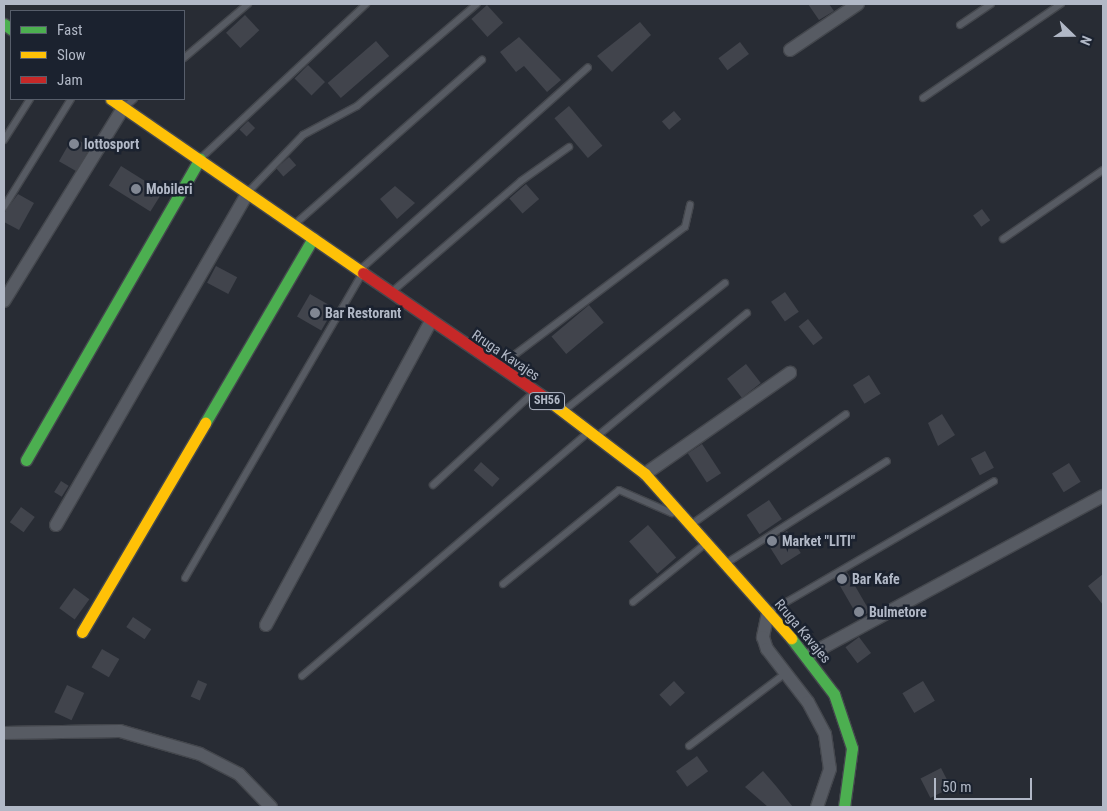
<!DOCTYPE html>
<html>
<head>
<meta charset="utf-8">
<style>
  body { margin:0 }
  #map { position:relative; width:1107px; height:811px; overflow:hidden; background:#282c34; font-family:"Roboto Condensed",sans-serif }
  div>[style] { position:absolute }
  .building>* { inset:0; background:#41444c; transform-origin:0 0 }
  .roads { filter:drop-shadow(1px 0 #44474d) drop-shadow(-1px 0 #44474d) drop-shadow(0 1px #44474d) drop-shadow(0 -1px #44474d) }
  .lane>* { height:6px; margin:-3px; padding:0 3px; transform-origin:3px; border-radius:3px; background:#575b63 }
  .street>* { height:12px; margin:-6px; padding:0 6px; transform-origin:6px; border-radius:6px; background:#575b63 }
  .fast>* { height:11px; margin:-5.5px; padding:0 5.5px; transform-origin:5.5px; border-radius:5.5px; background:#4caf50 }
  .slow>* { height:11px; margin:-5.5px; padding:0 5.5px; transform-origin:5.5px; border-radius:5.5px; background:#ffc107 }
  .jam>* { height:11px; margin:-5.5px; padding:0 5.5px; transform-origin:5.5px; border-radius:5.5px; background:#c62828 }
  .dots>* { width:14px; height:14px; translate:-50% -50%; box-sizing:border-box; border:2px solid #1b222f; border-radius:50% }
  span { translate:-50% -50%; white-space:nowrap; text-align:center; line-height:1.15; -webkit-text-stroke:5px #1b222f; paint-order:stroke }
  .shield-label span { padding:1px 4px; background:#1b222f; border:1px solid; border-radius:4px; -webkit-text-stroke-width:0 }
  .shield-label { font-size:12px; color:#b1b8c6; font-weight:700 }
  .poi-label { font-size:14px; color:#b1b8c6; font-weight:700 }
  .left { translate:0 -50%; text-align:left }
  .street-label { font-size:14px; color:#b1b8c6 }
  .frame { position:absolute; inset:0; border:5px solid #b1b8c6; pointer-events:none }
  .legend { position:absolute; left:10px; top:10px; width:175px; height:90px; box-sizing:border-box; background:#1b222f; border:1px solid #575e6b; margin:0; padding:6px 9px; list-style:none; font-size:15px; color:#b1b8c6 }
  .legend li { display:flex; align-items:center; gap:10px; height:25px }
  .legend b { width:25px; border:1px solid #575e6b }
  .north { position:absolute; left:1047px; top:10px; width:50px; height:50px; -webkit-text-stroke:4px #1b222f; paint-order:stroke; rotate:112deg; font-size:14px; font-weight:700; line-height:20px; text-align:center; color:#b1b8c6 }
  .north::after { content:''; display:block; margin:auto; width:18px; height:22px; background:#b1b8c6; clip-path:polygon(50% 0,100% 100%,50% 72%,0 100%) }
  .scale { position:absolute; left:934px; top:778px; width:98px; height:22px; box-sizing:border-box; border:2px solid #b1b8c6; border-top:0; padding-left:6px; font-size:15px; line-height:18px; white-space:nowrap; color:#b1b8c6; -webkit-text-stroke:4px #1b222f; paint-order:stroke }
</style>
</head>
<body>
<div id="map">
  <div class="building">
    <div style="clip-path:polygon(808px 4px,829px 4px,834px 11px,819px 20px)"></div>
    <div style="left:487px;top:5px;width:24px;height:21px;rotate:48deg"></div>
    <div style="left:245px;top:15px;width:21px;height:26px;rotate:47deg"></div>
    <div style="clip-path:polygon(640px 22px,651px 35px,612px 72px,597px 56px)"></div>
    <div style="clip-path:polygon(519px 37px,561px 80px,547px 92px,524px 66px,516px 72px,500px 52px)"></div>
    <div style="left:376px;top:41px;width:20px;height:64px;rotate:49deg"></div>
    <div style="left:740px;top:42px;width:15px;height:27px;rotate:53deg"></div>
    <div style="left:308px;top:65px;width:24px;height:19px;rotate:45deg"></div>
    <div style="left:569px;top:106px;width:52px;height:19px;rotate:50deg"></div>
    <div style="left:674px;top:111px;width:11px;height:16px;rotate:49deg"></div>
    <div style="left:248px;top:121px;width:10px;height:12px;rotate:45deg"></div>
    <div style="left:73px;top:137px;width:20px;height:28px;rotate:30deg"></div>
    <div style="left:289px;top:157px;width:11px;height:17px;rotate:49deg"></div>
    <div style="left:121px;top:166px;width:49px;height:23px;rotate:32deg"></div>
    <div style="left:526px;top:184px;width:20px;height:22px;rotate:49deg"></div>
    <div style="clip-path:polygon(395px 186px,415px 203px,397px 219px,380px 199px)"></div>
    <div style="clip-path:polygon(18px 194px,34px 203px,19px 230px,4px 222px,4px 213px)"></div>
    <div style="left:982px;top:209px;width:14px;height:11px;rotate:54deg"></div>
    <div style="left:216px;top:266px;width:24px;height:19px;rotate:28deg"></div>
    <div style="left:785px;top:292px;width:24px;height:17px;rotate:55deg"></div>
    <div style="left:310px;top:294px;width:28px;height:26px;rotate:30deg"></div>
    <div style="left:589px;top:305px;width:23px;height:49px;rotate:50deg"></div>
    <div style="left:808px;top:319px;width:24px;height:12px;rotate:52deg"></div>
    <div style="left:746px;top:364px;width:24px;height:24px;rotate:52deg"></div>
    <div style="left:869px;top:375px;width:22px;height:19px;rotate:58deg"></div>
    <div style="clip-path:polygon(942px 414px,955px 435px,938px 446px,928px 423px)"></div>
    <div style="left:702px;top:444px;width:35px;height:17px;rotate:57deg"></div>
    <div style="left:985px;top:451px;width:19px;height:16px;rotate:62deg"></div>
    <div style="left:481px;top:462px;width:25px;height:11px;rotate:42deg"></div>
    <div style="left:1069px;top:463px;width:22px;height:20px;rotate:58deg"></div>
    <div style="left:61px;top:481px;width:9px;height:13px;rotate:32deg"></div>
    <div style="left:769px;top:500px;width:23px;height:27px;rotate:56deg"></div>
    <div style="left:21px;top:507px;width:17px;height:19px;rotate:36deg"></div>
    <div style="left:648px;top:525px;width:43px;height:25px;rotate:49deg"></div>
    <div style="left:787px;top:531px;width:26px;height:23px;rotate:58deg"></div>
    <div style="left:847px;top:572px;width:46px;height:13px;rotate:60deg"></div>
    <div style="clip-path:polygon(1103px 574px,1103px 605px,1088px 586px)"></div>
    <div style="left:74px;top:588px;width:19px;height:25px;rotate:36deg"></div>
    <div style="left:133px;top:617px;width:22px;height:12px;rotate:34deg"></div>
    <div style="left:859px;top:637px;width:20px;height:17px;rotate:53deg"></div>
    <div style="left:102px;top:649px;width:20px;height:21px;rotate:30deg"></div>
    <div style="left:198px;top:680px;width:10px;height:18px;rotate:24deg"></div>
    <div style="left:674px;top:681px;width:16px;height:20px;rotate:47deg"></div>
    <div style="left:923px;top:681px;width:23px;height:24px;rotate:59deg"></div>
    <div style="left:67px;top:685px;width:19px;height:30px;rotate:25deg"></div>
    <div style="left:697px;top:756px;width:19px;height:26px;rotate:54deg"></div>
    <div style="left:941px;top:768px;width:22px;height:23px;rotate:63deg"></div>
    <div style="clip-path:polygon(763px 771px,776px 786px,793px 807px,768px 807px,745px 787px)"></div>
  </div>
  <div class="roads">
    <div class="lane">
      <div style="left:960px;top:25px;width:37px;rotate:-34deg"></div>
      <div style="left:184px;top:58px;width:84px;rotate:-40.2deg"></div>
      <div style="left:923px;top:98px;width:167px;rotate:-34.3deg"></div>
      <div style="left:125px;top:107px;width:12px;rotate:-42deg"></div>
      <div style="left:4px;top:140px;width:49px;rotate:-57.6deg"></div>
      <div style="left:201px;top:158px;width:226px;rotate:-43deg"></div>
      <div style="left:249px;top:191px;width:78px;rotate:-46deg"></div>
      <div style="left:303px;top:135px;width:61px;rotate:-28.2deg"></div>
      <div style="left:357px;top:106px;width:157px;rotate:-40.4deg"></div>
      <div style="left:4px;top:207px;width:127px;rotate:-58.2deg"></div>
      <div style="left:295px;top:224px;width:249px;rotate:-41.3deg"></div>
      <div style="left:1003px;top:239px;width:121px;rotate:-34.6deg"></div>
      <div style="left:362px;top:268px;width:302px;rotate:-41.6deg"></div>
      <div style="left:394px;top:290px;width:167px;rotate:-40.6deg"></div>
      <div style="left:521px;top:181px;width:59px;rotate:-35.3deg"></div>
      <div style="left:501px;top:365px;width:230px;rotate:-36.9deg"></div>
      <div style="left:685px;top:227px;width:23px;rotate:-77deg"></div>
      <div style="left:566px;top:409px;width:203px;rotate:-38.4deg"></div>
      <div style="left:601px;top:433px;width:189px;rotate:-39.4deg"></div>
      <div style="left:433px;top:485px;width:136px;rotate:-42.6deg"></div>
      <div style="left:692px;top:524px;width:189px;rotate:-35.5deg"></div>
      <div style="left:728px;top:562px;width:188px;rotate:-32.4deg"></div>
      <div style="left:185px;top:578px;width:352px;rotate:-59.8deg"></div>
      <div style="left:503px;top:584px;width:149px;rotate:-39deg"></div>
      <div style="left:619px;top:490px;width:58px;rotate:23.5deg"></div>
      <div style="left:633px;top:602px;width:91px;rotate:-38.8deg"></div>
      <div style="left:771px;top:611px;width:258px;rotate:-30.2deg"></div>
      <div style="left:302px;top:676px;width:378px;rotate:-40.4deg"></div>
      <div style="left:689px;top:746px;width:121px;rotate:-37deg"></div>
    </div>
    <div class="street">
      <div style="left:790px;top:50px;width:82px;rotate:-34.1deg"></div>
      <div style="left:4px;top:301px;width:228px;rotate:-58.3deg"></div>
      <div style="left:645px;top:474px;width:177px;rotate:-34.9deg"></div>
      <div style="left:56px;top:525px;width:384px;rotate:-60deg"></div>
      <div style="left:768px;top:613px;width:25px;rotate:102deg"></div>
      <div style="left:763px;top:637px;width:13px;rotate:72deg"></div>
      <div style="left:767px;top:649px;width:67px;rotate:52.3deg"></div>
      <div style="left:808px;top:702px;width:36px;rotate:62deg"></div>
      <div style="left:825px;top:734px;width:35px;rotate:82deg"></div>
      <div style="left:830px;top:769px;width:40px;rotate:108.9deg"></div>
      <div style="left:266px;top:625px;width:346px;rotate:-61.5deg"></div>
      <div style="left:807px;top:656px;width:336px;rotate:-28.4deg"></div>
      <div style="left:4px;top:733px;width:116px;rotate:-1deg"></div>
      <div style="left:120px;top:731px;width:83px;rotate:16deg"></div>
      <div style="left:200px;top:754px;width:44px;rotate:27.1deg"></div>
      <div style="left:239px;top:774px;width:46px;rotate:45.9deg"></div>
    </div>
    <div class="fast">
      <div style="left:4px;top:24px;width:9px;rotate:36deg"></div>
      <div style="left:205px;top:423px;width:214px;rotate:-59.7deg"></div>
      <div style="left:26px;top:460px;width:348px;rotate:-60deg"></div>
      <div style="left:791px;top:638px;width:71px;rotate:52.5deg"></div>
      <div style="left:834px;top:694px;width:57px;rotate:71.6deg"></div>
      <div style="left:852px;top:748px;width:60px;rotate:97.7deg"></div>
    </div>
    <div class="slow">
      <div style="left:111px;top:99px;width:306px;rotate:34.6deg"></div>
      <div style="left:544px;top:397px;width:127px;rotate:37.3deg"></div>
      <div style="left:645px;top:474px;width:220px;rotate:48.3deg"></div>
      <div style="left:82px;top:632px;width:243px;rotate:-59.5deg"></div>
    </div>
    <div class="jam">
      <div style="left:363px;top:273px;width:219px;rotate:34.4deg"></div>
    </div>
  </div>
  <div class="dots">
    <div style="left:74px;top:144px;background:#818793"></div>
    <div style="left:136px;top:189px;background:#818793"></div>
    <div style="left:315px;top:313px;background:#818793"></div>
    <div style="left:772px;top:541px;background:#818793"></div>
    <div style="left:842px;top:579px;background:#818793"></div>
    <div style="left:859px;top:612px;background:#818793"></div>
  </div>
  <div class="shield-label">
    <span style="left:547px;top:401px">SH56</span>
  </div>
  <div class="poi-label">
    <span class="left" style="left:84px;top:144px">lottosport</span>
    <span class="left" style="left:146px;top:189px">Mobileri</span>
    <span class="left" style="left:325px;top:313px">Bar Restorant</span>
    <span class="left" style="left:782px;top:541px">Market "LITI"</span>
    <span class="left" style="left:852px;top:579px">Bar Kafe</span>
    <span class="left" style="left:869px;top:612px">Bulmetore</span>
  </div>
  <div class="street-label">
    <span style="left:506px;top:355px;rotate:34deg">Rruga Kavajes</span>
    <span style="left:803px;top:631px;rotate:50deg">Rruga Kavajes</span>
  </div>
  <div class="frame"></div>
  <ul class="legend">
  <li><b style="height:6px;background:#4caf50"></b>Fast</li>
  <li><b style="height:6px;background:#ffc107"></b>Slow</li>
  <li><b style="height:6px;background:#c62828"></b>Jam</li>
  </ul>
  <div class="north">N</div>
  <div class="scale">50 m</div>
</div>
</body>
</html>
